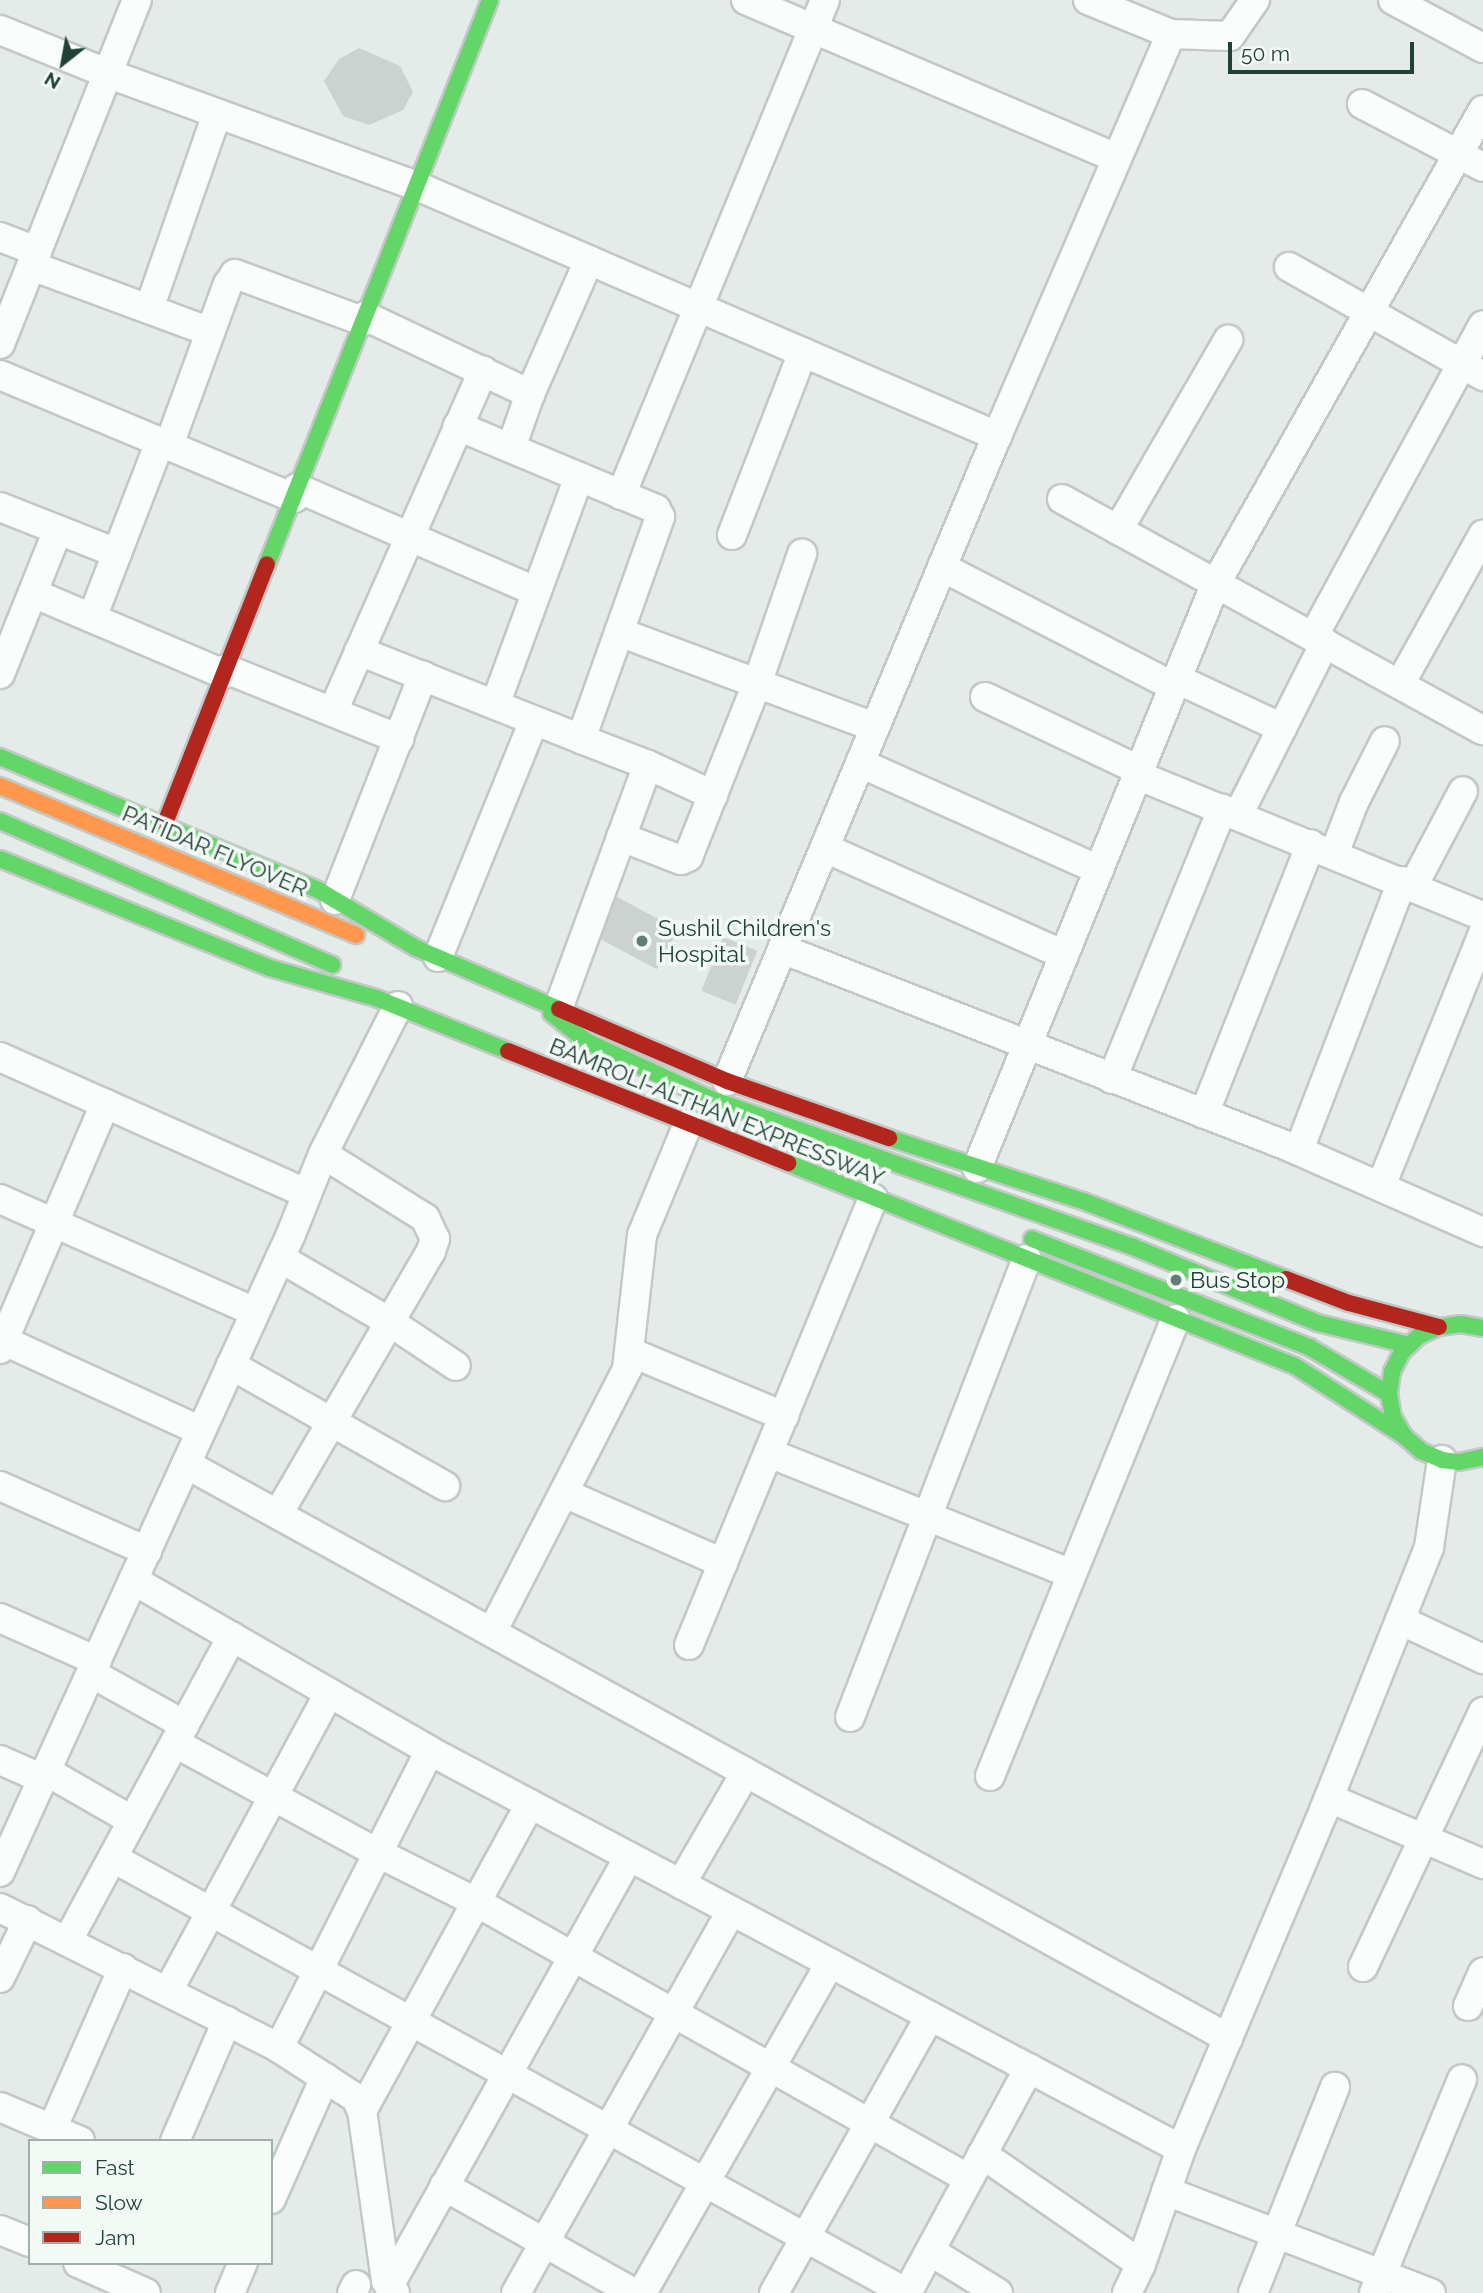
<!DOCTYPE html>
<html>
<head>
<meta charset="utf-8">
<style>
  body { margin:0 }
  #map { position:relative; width:1483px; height:2293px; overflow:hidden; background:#e5ebe8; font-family:Raleway,sans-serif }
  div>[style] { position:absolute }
  .building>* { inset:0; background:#ccd2cf; transform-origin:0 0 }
  .roads { filter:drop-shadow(2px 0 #c2c8c5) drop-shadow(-2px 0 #c2c8c5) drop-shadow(0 2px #c2c8c5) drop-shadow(0 -2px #c2c8c5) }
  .street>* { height:28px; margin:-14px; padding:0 14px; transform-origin:14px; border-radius:14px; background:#fbfcfc }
  .fast>* { height:16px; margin:-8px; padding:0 8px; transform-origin:8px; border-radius:8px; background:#63d668 }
  .slow>* { height:16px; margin:-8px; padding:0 8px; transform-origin:8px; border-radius:8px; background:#ff974d }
  .jam>* { height:16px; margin:-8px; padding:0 8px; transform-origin:8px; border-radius:8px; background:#b3261e }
  .dots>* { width:19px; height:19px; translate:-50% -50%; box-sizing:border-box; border:4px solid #f3faf6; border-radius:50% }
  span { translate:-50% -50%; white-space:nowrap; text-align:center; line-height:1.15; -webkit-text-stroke:7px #f3faf6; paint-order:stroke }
  .street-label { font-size:23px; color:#204137 }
  .poi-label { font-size:23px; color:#204137 }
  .left { translate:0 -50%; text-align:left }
  .legend { position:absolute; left:28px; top:2139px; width:245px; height:126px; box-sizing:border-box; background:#f3faf6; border:2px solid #9fb0aa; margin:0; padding:9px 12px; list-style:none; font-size:21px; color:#204137 }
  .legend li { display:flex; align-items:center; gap:14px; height:35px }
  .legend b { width:35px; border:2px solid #9fb0aa }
  .north { position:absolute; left:28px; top:28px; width:70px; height:70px; -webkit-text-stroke:5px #f3faf6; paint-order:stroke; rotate:211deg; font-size:19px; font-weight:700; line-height:28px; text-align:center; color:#204137 }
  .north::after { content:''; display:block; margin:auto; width:24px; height:32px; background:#204137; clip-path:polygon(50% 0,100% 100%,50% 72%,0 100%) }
  .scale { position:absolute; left:1228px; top:42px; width:186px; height:32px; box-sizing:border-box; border:4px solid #204137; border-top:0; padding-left:9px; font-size:21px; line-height:24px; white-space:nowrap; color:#204137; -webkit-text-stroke:5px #f3faf6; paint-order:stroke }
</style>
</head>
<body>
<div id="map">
  <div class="building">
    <div style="clip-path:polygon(359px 48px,400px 66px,413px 92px,403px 110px,369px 125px,343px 116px,324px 81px,339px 59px)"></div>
    <div style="left:617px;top:897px;width:69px;height:45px;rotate:28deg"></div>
    <div style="left:723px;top:937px;width:37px;height:58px;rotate:22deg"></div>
  </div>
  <div class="roads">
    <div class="street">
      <div style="left:746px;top:0;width:403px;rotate:23.1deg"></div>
      <div style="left:1088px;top:0;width:90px;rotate:22.3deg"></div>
      <div style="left:1171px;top:34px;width:59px;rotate:1.9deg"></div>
      <div style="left:1230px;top:36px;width:44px;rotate:-55.2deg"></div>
      <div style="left:1393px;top:0;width:102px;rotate:28.1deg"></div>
      <div style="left:0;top:30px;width:118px;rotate:22deg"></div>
      <div style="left:109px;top:74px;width:328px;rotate:20deg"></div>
      <div style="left:417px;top:186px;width:632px;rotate:23.32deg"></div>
      <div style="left:1362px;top:104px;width:136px;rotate:27.5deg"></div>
      <div style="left:0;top:237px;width:40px;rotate:21deg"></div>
      <div style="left:32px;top:266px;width:190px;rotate:20.3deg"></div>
      <div style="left:1289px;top:267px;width:223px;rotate:29.3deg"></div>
      <div style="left:149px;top:309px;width:207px;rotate:-70.8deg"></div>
      <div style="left:365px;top:316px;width:183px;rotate:25.3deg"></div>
      <div style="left:0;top:344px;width:370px;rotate:-68.3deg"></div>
      <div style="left:0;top:375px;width:319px;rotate:22.7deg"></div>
      <div style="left:169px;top:445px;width:171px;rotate:-69.9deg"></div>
      <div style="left:228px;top:284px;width:12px;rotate:-55deg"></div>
      <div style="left:235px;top:274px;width:136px;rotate:20.2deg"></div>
      <div style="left:511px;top:448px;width:57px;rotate:-70.6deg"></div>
      <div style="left:530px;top:394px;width:146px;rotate:-66.2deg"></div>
      <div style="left:297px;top:488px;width:259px;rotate:23.4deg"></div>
      <div style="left:621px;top:495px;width:535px;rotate:-67.6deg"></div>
      <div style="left:1062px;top:499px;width:480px;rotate:28.8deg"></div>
      <div style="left:0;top:507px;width:126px;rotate:21.5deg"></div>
      <div style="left:1118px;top:530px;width:220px;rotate:-59.9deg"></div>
      <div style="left:732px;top:535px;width:196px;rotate:-68.8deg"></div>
      <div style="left:942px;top:567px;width:260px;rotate:27.3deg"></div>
      <div style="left:33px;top:593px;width:207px;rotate:23deg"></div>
      <div style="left:92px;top:618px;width:189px;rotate:-68.9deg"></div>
      <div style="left:619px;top:632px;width:273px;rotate:20.4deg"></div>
      <div style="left:1313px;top:637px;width:355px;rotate:-61.4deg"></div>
      <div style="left:359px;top:651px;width:239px;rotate:21.6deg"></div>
      <div style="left:581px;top:739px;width:236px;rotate:-70.4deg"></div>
      <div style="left:660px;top:517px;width:9px;rotate:-117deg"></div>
      <div style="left:656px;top:509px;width:215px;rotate:-157.3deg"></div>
      <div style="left:226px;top:669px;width:187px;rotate:22deg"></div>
      <div style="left:0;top:674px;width:155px;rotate:-68.1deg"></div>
      <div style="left:1177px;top:679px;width:116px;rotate:25deg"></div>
      <div style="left:1400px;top:684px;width:171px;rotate:-60.9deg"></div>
      <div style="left:985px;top:697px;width:170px;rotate:25.4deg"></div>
      <div style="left:495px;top:705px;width:243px;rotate:-69.8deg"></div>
      <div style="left:333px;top:711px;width:372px;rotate:-66.2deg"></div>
      <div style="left:860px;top:763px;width:262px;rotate:24.1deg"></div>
      <div style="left:648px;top:765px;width:72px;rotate:24.8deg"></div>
      <div style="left:1137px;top:775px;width:374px;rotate:22.2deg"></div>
      <div style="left:1238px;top:815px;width:193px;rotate:-63.2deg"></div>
      <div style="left:621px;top:837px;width:64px;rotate:21deg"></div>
      <div style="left:681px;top:860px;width:8px;rotate:-23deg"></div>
      <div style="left:688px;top:857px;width:186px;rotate:-68.3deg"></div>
      <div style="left:757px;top:684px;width:138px;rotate:-70.9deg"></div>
      <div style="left:825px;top:848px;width:262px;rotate:24.1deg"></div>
      <div style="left:1334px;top:854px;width:56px;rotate:-69deg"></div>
      <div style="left:1354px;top:802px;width:68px;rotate:-63.1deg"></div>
      <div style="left:1413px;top:886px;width:107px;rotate:-62.2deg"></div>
      <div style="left:335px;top:900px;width:241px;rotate:-68.6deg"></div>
      <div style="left:782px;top:949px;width:545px;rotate:21.29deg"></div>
      <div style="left:1290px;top:1147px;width:211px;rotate:23.8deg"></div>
      <div style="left:438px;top:957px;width:255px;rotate:-67.9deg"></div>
      <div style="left:558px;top:1009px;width:260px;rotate:-69.8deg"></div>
      <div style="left:648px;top:765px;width:72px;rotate:-158.8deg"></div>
      <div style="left:0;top:1057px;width:336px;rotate:24deg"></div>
      <div style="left:1112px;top:1079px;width:292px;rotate:-67.8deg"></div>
      <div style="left:727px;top:1081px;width:699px;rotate:-67.29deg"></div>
      <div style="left:997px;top:436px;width:438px;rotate:-66.6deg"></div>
      <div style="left:1204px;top:1114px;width:290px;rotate:-68.4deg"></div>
      <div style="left:1299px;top:1150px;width:288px;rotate:-69deg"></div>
      <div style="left:977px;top:1168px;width:632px;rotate:-67.78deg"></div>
      <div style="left:1216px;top:583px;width:543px;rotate:-60.56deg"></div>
      <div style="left:1381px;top:1186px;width:272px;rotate:-68deg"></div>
      <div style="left:0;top:1199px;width:279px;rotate:23.9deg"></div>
      <div style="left:280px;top:1258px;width:127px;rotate:30.2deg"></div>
      <div style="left:390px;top:1322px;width:79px;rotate:33.7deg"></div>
      <div style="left:0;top:1339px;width:221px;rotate:24.6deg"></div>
      <div style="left:0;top:1349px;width:267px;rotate:-66.8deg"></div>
      <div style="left:630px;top:1352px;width:167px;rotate:22.6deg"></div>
      <div style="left:231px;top:1365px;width:246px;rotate:29.5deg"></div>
      <div style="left:769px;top:1453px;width:326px;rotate:21.8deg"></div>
      <div style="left:186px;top:1464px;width:1190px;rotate:28.85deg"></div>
      <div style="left:0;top:1486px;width:161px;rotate:23.9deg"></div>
      <div style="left:564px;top:1493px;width:174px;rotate:23.8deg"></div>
      <div style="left:278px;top:1514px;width:304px;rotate:-59.8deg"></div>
      <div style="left:431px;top:1251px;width:13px;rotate:-72deg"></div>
      <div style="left:435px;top:1239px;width:23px;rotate:-115deg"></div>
      <div style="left:425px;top:1218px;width:120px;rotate:-147.9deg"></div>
      <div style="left:133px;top:1580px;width:343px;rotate:29.9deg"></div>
      <div style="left:0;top:1618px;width:106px;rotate:23.9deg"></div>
      <div style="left:1400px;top:1620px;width:92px;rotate:25.2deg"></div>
      <div style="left:492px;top:1632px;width:296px;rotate:-62.8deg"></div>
      <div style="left:627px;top:1369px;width:135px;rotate:-83.6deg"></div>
      <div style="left:642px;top:1235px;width:120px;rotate:-67.5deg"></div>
      <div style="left:689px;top:1645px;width:483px;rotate:-67.6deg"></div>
      <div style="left:91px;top:1673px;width:107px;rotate:29deg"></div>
      <div style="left:850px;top:1717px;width:491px;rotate:-68.9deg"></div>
      <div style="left:175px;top:1743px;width:231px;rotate:28.5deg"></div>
      <div style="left:378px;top:1853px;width:110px;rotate:26.6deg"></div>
      <div style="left:476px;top:1902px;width:565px;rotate:29.33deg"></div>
      <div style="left:0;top:1760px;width:47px;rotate:23.8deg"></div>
      <div style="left:46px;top:1771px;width:100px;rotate:29.9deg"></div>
      <div style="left:990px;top:1776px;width:493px;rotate:-67.9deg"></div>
      <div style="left:1329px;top:1798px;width:168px;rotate:23.2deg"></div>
      <div style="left:113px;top:1858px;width:905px;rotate:28.72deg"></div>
      <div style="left:0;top:1872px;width:701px;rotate:-65.48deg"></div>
      <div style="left:291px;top:1234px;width:86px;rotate:-68.2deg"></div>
      <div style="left:323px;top:1154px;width:166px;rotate:-63.1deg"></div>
      <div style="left:681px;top:1884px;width:129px;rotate:-59.9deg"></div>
      <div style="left:0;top:1908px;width:312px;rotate:26.6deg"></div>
      <div style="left:68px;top:1940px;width:345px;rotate:-61.6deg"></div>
      <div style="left:1363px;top:1967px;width:282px;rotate:-64.8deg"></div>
      <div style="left:0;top:1978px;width:64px;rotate:-64.2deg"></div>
      <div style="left:168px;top:1991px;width:339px;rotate:-61.6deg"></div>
      <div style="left:1468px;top:2006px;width:37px;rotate:-66deg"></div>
      <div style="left:0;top:2107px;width:87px;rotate:23deg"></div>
      <div style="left:362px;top:2111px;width:350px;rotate:-61.3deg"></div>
      <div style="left:52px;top:2129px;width:176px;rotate:-66.2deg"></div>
      <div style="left:175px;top:2141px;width:131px;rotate:-66.6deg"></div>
      <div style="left:982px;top:2154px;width:193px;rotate:34.7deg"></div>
      <div style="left:444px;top:2186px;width:218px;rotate:29.4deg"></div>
      <div style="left:1166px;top:2191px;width:284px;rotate:21.1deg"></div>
      <div style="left:271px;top:2199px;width:133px;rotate:-66.1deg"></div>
      <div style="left:0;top:2230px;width:32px;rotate:22deg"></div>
      <div style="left:930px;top:2251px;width:80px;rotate:31.7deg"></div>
      <div style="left:78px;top:2263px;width:74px;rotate:23.8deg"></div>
      <div style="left:389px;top:2286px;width:492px;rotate:-60.8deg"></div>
      <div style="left:230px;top:2293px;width:33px;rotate:-67deg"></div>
      <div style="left:352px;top:2293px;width:9px;rotate:-63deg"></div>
      <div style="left:395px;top:2293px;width:15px;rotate:-127deg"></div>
      <div style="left:386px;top:2281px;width:172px;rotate:-98deg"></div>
      <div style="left:362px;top:2111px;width:14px;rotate:-115deg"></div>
      <div style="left:356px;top:2098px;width:92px;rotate:-147deg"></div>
      <div style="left:279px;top:2048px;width:333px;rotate:-63.1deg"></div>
      <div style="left:430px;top:1751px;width:850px;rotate:27.92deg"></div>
      <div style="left:516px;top:2293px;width:438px;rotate:-60.6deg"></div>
      <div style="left:642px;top:2293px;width:380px;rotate:-60.3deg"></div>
      <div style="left:774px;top:2293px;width:318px;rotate:-60.6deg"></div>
      <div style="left:907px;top:2293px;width:256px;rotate:-61.5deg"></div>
      <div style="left:1127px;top:2293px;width:32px;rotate:-64deg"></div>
      <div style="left:1141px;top:2264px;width:122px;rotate:-70.8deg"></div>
      <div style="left:1181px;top:2149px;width:368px;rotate:-67.1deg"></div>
      <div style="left:1324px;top:1810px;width:283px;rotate:-68.2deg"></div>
      <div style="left:1429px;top:1547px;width:88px;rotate:-81.5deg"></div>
      <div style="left:1253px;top:2293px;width:222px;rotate:-68.3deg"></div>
      <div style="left:1374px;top:2293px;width:231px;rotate:-67.6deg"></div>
    </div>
    <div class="fast">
      <div style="left:267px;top:564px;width:606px;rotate:-68.43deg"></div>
      <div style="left:0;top:757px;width:347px;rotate:22.7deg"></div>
      <div style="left:320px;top:891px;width:112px;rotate:30.7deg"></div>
      <div style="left:416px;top:948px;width:155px;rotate:23.1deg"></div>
      <div style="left:0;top:821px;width:362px;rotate:23.4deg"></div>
      <div style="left:0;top:859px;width:291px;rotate:22deg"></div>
      <div style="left:270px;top:968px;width:110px;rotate:15.8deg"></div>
      <div style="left:376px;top:998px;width:142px;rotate:21.9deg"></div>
      <div style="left:551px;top:1013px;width:45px;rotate:38.7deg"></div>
      <div style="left:586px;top:1041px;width:138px;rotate:24.9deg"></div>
      <div style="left:711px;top:1099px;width:445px;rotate:19.3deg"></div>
      <div style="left:1131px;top:1246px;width:202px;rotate:22.4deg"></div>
      <div style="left:1318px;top:1323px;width:94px;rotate:13.6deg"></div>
      <div style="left:889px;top:1138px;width:204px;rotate:18deg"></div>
      <div style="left:1083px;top:1201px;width:217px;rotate:21deg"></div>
      <div style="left:788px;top:1163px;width:546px;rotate:21.82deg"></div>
      <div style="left:1295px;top:1366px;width:130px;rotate:32.7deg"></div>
      <div style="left:1032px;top:1239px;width:297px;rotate:21.3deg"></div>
      <div style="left:1309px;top:1347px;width:93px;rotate:30.4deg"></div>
      <div style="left:1483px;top:1328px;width:22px;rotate:-170deg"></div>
      <div style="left:1461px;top:1324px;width:22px;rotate:172deg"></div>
      <div style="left:1439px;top:1327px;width:22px;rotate:156deg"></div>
      <div style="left:1419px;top:1336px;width:23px;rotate:137deg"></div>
      <div style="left:1402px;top:1352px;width:22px;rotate:117deg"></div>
      <div style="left:1392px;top:1372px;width:22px;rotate:98deg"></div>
      <div style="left:1389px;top:1394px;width:23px;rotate:80deg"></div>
      <div style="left:1393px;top:1417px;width:22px;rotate:60deg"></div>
      <div style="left:1404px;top:1436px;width:23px;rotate:41deg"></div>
      <div style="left:1421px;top:1451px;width:23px;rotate:23deg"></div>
      <div style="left:1442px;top:1460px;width:17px;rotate:7deg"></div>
      <div style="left:1459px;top:1462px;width:25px;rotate:-12deg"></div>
    </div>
    <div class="slow">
      <div style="left:0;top:786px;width:386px;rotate:22.7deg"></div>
    </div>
    <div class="jam">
      <div style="left:165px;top:823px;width:278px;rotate:-68.5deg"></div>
      <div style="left:559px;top:1009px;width:183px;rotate:23.2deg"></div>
      <div style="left:727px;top:1081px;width:172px;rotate:19.4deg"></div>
      <div style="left:508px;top:1051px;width:302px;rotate:21.8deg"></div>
      <div style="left:1286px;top:1279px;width:67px;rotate:20.9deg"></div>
      <div style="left:1349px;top:1303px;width:93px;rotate:14.9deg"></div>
    </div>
  </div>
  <div class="dots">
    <div style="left:642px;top:941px;background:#657c75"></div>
    <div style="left:1176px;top:1280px;background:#657c75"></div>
  </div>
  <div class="street-label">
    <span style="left:215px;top:851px;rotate:23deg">PATIDAR FLYOVER</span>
    <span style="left:717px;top:1112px;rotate:22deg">BAMROLI-ALTHAN EXPRESSWAY</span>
  </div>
  <div class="poi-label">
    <span class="left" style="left:658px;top:941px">Sushil Children's<br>Hospital</span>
    <span class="left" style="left:1190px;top:1280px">Bus Stop</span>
  </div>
  <ul class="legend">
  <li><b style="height:9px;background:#63d668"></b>Fast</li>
  <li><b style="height:9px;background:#ff974d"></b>Slow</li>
  <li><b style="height:9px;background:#b3261e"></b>Jam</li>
  </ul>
  <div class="north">N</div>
  <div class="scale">50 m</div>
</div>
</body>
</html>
